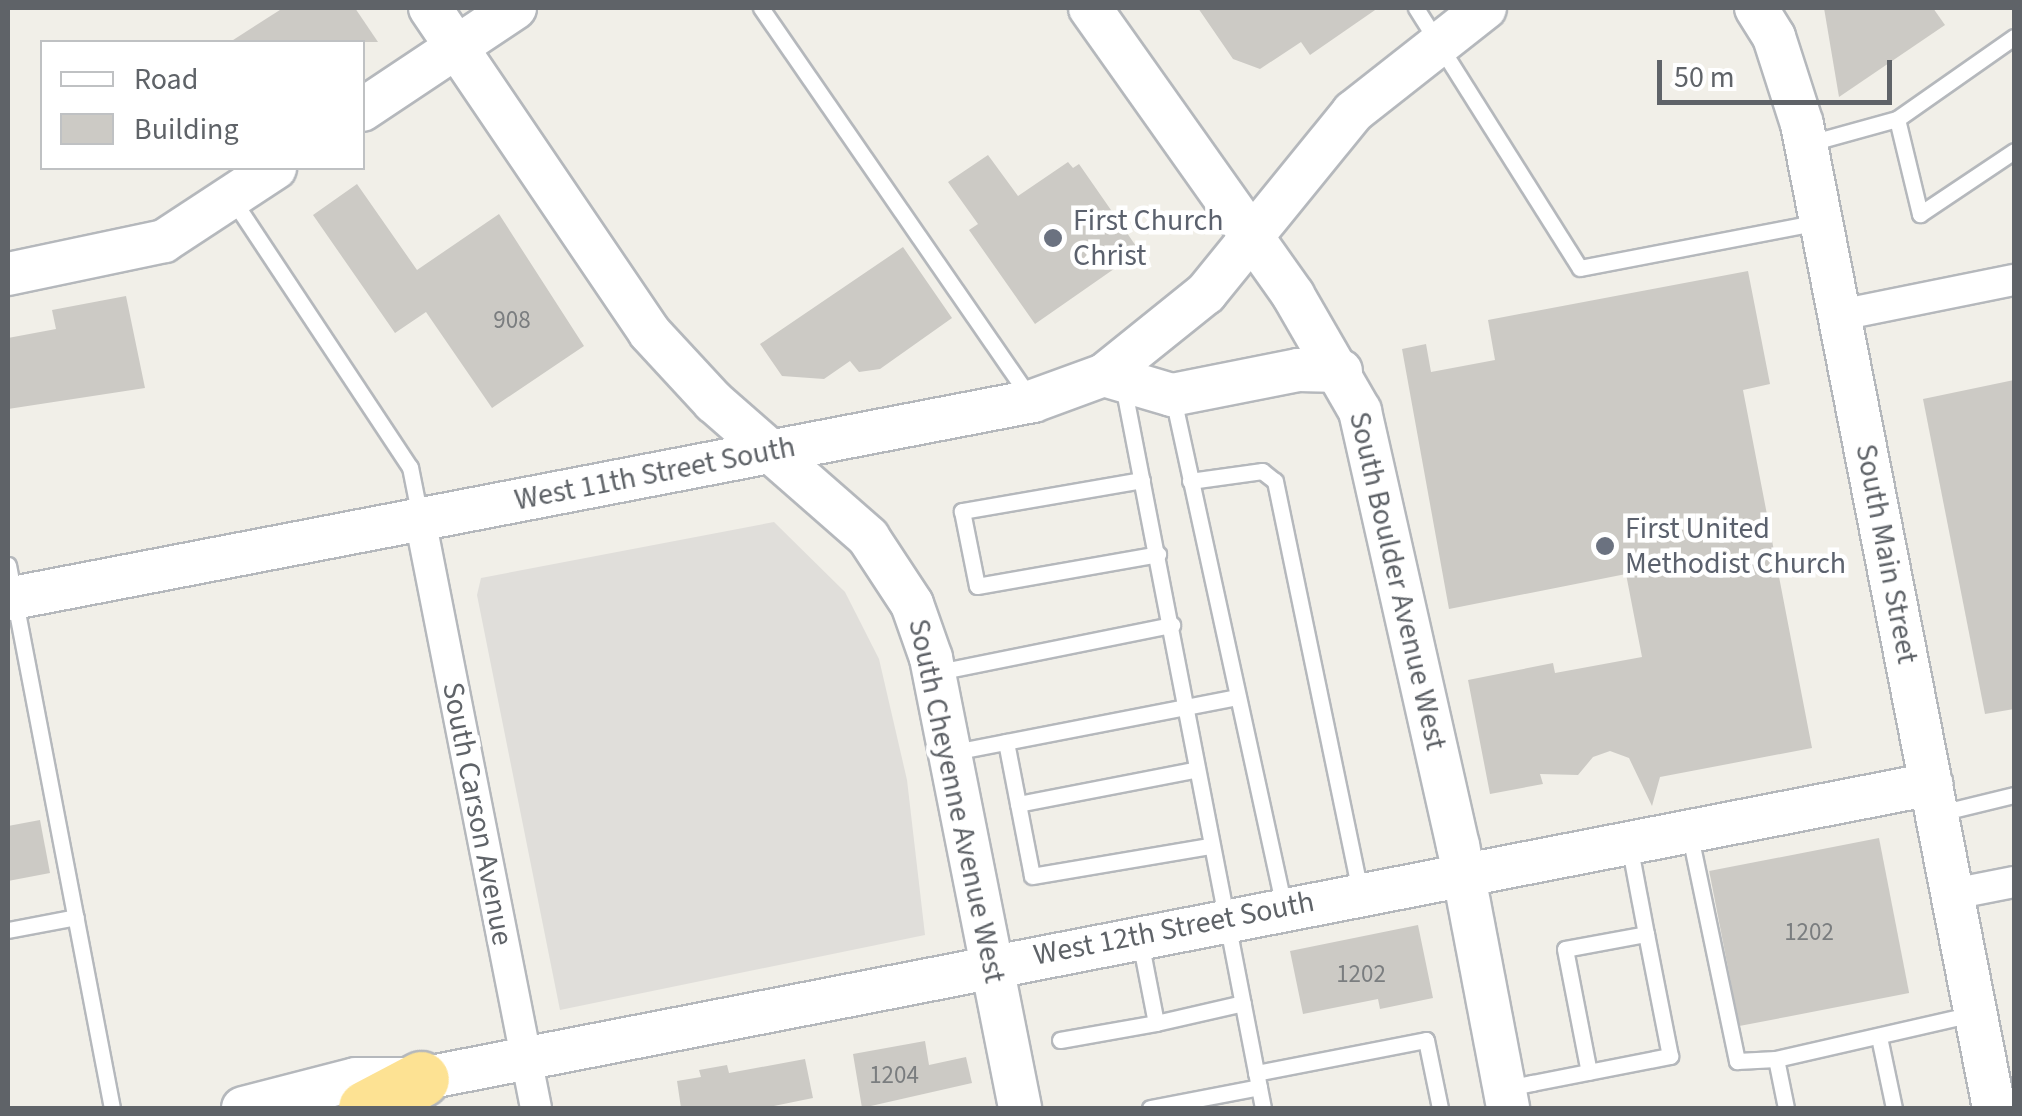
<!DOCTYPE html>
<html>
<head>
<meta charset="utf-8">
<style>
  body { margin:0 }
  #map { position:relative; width:2022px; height:1116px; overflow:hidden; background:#f1efe8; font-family:"Source Sans 3",sans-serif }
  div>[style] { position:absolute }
  .industrial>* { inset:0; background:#e0deda }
  .building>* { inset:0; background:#cccac5; transform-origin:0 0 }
  .roads { filter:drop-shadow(2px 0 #b5b8bc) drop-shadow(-2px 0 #b5b8bc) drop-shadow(0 2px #b5b8bc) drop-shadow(0 -2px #b5b8bc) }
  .lane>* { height:15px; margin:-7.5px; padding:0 7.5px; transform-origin:7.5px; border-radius:7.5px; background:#fff }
  .street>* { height:30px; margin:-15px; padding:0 15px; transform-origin:15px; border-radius:15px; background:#fff }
  .secondary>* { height:42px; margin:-21px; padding:0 21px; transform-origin:21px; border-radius:21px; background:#fff }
  .highway>* { height:55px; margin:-27.5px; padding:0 27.5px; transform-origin:27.5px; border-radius:27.5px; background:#fde293 }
  .dots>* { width:28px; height:28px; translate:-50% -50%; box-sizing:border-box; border:5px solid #fff; border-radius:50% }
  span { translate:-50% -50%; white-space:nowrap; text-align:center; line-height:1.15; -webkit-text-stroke:9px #fff; paint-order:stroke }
  .number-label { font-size:25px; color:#7a7d7f }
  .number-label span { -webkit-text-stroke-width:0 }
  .worship-label { font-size:30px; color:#5b616d }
  .left { translate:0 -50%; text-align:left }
  .street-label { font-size:30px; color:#5f6368 }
  .frame { position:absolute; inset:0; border:10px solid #5f6368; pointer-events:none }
  .legend { position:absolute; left:40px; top:40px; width:325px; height:130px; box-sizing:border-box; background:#fff; border:2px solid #bfc1c3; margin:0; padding:12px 18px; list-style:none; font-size:30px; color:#5f6368 }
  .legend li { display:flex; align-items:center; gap:20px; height:50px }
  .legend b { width:50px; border:2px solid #bfc1c3 }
  .scale { position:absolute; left:1657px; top:60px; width:235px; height:45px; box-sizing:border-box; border:5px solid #5f6368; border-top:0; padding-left:12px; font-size:30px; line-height:35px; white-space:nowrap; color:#5f6368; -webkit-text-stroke:8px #fff; paint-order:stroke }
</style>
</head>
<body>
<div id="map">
  <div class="industrial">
    <div style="clip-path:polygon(774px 522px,845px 592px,879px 659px,907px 780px,925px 935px,560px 1010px,477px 595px,481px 578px)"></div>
  </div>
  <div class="building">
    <div style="clip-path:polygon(283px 8px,355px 8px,378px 42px,230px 42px)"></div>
    <div style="clip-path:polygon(1198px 8px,1378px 8px,1310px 55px,1301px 42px,1260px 69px,1233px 59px)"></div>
    <div style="clip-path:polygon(1824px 8px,1933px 8px,1945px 25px,1839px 97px)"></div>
    <div style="clip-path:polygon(988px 155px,1018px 196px,1068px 162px,1073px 168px,1079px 164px,1136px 246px,1134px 255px,1035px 324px,969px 230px,978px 224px,948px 182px)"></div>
    <div style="clip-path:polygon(357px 184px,417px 270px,499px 214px,584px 346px,492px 408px,426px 312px,395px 333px,313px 215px)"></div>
    <div style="clip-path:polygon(903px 247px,952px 318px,880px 369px,859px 372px,850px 361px,824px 379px,782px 376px,760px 344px)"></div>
    <div style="clip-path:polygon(1748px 271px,1770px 384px,1743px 390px,1812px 748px,1660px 777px,1652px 806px,1629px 758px,1610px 751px,1593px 757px,1578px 775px,1540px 774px,1543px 784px,1490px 794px,1468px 680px,1553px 663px,1555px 673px,1642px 657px,1626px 574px,1449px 609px,1402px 349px,1426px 344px,1431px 372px,1495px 360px,1488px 320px)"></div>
    <div style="clip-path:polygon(126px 296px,145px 388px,8px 409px,8px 338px,56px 329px,52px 310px)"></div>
    <div style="clip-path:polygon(2014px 380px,2014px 709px,1985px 714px,1923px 399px)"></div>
    <div style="clip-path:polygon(40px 820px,50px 873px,8px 881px,8px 826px)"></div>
    <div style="left:1879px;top:838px;width:158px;height:173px;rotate:79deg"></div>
    <div style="clip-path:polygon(1418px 925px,1433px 998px,1380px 1009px,1378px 999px,1303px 1014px,1290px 951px)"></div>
    <div style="clip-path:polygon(925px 1041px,929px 1065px,966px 1057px,972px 1083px,862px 1108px,853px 1054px)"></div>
    <div style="clip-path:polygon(805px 1059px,813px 1098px,764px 1108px,681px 1108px,677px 1081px,701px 1077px,699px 1070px,727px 1065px,729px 1073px)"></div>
  </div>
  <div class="roads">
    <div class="lane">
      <div style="left:761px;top:8px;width:474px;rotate:55.4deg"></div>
      <div style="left:1416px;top:8px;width:307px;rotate:57.8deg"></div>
      <div style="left:1580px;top:268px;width:242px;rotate:-10.9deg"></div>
      <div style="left:1897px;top:119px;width:98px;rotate:76.4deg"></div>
      <div style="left:1920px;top:214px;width:113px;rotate:-33.8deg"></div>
      <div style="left:1810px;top:143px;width:90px;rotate:-15.4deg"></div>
      <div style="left:1897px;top:119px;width:143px;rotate:-35deg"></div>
      <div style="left:233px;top:200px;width:320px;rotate:56.5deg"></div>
      <div style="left:410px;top:467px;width:51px;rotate:78.7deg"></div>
      <div style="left:1123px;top:385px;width:736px;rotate:79.04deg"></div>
      <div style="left:1173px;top:398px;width:521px;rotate:77.7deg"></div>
      <div style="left:1142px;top:480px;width:183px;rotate:170.2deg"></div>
      <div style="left:962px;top:511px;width:76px;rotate:78.7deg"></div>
      <div style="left:977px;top:586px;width:184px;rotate:-10deg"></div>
      <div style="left:1190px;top:481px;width:73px;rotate:-7.9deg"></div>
      <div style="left:1262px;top:471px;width:16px;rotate:38deg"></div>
      <div style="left:1275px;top:481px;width:421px;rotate:78.3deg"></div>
      <div style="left:8px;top:565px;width:553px;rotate:79.16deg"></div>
      <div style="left:938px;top:672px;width:239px;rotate:-11.4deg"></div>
      <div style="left:1006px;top:742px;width:136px;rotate:79deg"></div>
      <div style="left:1032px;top:876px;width:180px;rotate:-9.6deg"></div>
      <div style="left:954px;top:752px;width:289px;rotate:-11deg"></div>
      <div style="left:1018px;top:804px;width:178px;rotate:-11deg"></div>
      <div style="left:1940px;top:813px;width:76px;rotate:-13.7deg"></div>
      <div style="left:1690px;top:836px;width:230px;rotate:78.2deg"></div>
      <div style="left:1737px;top:1061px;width:39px;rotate:-3deg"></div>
      <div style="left:1629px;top:844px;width:92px;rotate:79.3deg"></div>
      <div style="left:8px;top:930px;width:69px;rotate:-10.8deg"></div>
      <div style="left:1156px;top:1023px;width:89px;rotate:-12.9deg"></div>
      <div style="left:1879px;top:1037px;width:73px;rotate:78.1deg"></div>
      <div style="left:1060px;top:1040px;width:97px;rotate:-10deg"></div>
      <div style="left:1156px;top:1023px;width:84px;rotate:-101deg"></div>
      <div style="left:1256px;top:1073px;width:173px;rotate:-11deg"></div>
      <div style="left:1426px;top:1040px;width:69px;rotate:78.4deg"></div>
      <div style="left:1508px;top:1088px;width:25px;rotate:-12deg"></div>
      <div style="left:1532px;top:1083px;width:141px;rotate:-11.1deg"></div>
      <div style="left:1670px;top:1056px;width:124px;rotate:-101.1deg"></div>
      <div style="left:1646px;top:934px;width:82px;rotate:169.5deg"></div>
      <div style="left:1565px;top:949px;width:125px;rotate:79deg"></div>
      <div style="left:1150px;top:1108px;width:111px;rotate:-10.9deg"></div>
      <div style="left:1786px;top:1108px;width:50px;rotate:-101.5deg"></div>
      <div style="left:1776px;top:1059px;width:201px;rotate:-12.9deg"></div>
    </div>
    <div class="street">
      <div style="left:1840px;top:315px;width:177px;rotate:-11.4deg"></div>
      <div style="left:420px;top:519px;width:600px;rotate:78.86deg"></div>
      <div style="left:1953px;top:894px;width:62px;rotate:-11.1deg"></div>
    </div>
    <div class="secondary">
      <div style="left:430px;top:8px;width:392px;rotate:55.9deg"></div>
      <div style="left:650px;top:333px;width:94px;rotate:47.2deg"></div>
      <div style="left:714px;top:402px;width:205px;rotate:41.2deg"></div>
      <div style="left:868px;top:537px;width:80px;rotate:56.7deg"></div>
      <div style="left:912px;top:604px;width:57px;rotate:70.6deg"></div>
      <div style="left:931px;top:658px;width:459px;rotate:78.8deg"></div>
      <div style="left:1090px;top:8px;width:352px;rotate:54.7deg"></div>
      <div style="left:1293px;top:295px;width:134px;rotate:60deg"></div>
      <div style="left:1360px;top:411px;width:445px;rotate:77.3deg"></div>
      <div style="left:1458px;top:845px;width:268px;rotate:79.2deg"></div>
      <div style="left:1756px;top:8px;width:34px;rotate:58deg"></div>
      <div style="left:1774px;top:37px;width:91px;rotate:72.2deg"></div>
      <div style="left:1802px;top:124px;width:1003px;rotate:78.96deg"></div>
      <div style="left:362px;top:110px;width:184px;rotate:-33.7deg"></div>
      <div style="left:8px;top:274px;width:159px;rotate:-11.9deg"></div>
      <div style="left:164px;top:241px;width:133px;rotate:-33.3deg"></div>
      <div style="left:1104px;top:375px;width:71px;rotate:16.4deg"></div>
      <div style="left:1172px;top:395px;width:128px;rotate:-11.2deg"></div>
      <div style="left:1298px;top:370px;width:43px;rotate:1.3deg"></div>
      <div style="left:8px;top:599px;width:1044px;rotate:-10.93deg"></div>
      <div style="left:1033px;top:401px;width:76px;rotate:-20.1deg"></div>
      <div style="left:1104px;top:375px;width:131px;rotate:-38.8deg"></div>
      <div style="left:1206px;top:293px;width:233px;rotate:-50.9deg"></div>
      <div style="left:1353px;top:112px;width:168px;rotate:-38.2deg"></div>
      <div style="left:243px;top:1108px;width:117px;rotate:-14.4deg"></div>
      <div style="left:356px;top:1079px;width:65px"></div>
      <div style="left:421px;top:1079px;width:1539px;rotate:-11.05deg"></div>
    </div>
    <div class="highway">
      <div style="left:366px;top:1108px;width:62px;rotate:-27.8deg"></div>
    </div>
  </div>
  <div class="dots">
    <div style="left:1053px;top:238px;background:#6b7280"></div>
    <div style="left:1605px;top:546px;background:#6b7280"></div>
  </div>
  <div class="number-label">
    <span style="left:512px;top:320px">908</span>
    <span style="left:1809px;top:932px">1202</span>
    <span style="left:1361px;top:974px">1202</span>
    <span style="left:894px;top:1075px">1204</span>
  </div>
  <div class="worship-label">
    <span class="left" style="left:1073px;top:238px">First Church<br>Christ</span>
    <span class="left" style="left:1625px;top:546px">First United<br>Methodist Church</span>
  </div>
  <div class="street-label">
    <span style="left:655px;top:474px;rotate:-11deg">West 11th Street South</span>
    <span style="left:1886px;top:554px;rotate:79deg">South Main Street</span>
    <span style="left:1397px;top:581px;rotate:77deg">South Boulder Avenue West</span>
    <span style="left:956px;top:801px;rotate:78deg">South Cheyenne Avenue West</span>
    <span style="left:477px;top:814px;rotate:79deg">South Carson Avenue</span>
    <span style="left:1174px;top:929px;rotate:-11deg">West 12th Street South</span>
  </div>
  <div class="frame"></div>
  <ul class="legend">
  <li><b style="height:12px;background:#fff"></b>Road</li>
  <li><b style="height:28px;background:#cccac5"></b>Building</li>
  </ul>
  <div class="scale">50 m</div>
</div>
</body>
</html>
